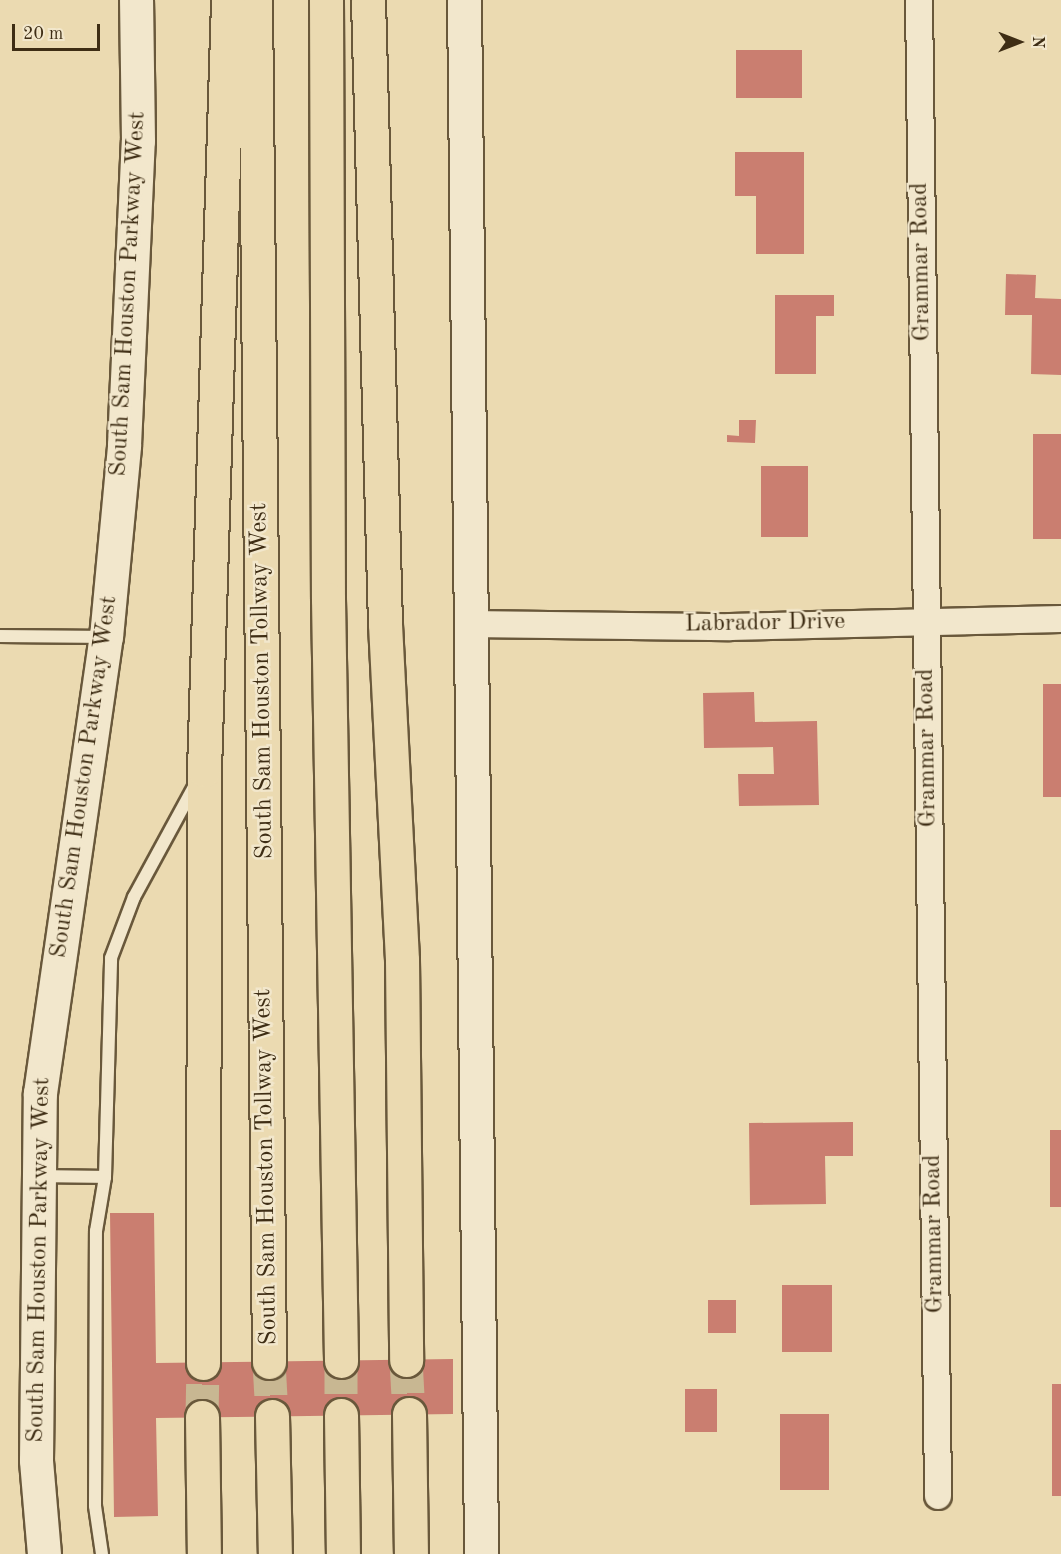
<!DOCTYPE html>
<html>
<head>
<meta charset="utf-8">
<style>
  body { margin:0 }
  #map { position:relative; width:1061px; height:1554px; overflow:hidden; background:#ebdab1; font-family:"Old Standard TT",serif }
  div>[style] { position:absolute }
  .building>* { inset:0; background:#ca7e70; transform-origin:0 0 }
  .motorway-tunnel>* { height:33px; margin-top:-16.5px; transform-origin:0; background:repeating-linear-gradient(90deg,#c8b792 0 33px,transparent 0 49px) }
  .roads { filter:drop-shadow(2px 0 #69583b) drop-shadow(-2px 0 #69583b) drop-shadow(0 2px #69583b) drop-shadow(0 -2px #69583b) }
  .service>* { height:12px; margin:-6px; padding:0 6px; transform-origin:6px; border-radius:6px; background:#f2e7cc }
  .minor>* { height:26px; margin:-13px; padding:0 13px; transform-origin:13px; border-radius:13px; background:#f2e7cc }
  .secondary>* { height:33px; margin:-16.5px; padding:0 16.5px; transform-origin:16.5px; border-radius:16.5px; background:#f2e7cc }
  .motorway>* { height:33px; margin:-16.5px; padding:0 16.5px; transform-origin:16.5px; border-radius:16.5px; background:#ebdab1 }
  span { translate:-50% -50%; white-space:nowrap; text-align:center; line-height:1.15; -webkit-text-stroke:5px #f2e7cc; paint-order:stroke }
  .street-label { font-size:24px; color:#3e2d14 }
  .north { position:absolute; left:989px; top:12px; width:60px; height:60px; -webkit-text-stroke:4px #f2e7cc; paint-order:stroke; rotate:90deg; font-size:16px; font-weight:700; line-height:24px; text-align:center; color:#3e2d14 }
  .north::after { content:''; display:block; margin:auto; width:21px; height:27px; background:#3e2d14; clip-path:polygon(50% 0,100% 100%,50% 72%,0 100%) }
  .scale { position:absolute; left:12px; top:24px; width:88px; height:27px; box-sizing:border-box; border:3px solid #3e2d14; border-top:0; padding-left:8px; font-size:18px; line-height:21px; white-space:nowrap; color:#3e2d14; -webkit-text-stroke:4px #f2e7cc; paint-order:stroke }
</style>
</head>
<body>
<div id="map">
  <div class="building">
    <div style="left:736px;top:50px;width:66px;height:48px"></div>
    <div style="clip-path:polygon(735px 152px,804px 152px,804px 254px,756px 254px,756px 196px,735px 196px)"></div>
    <div style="clip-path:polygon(1006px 274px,1036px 275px,1035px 298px,1061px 299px,1061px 375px,1031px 374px,1032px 315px,1005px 315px)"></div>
    <div style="clip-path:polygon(775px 295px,834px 295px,834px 316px,816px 316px,816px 374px,775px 374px)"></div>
    <div style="clip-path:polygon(739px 420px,756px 420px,755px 443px,727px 442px,727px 435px,739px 436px)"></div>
    <div style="left:1033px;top:434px;width:28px;height:105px"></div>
    <div style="left:761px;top:466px;width:47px;height:71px"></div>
    <div style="left:1043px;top:684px;width:18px;height:113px"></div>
    <div style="clip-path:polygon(754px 692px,755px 722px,817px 721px,819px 805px,739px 806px,738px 774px,774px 774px,773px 747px,704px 748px,703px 693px)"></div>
    <div style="clip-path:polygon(853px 1122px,853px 1156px,825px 1156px,826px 1204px,750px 1205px,749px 1123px)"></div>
    <div style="left:1050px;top:1130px;width:11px;height:77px"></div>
    <div style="clip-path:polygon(110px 1213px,154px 1213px,156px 1363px,453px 1359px,453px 1414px,156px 1418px,158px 1516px,114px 1517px)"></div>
    <div style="left:782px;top:1285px;width:50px;height:67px"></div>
    <div style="left:708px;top:1300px;width:28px;height:33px"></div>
    <div style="left:1052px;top:1384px;width:9px;height:112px"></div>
    <div style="left:685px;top:1389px;width:32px;height:43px"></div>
    <div style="left:780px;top:1414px;width:49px;height:76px"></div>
  </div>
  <div class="motorway-tunnel">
    <div style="left:406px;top:1360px;width:54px;rotate:86.8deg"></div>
    <div style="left:341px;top:1361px;width:54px;rotate:90deg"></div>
    <div style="left:269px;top:1362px;width:54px;rotate:86.8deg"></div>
    <div style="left:202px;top:1417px;width:54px;rotate:-88.9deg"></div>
  </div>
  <div class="roads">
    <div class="service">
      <div style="left:0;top:636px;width:105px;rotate:0.5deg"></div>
      <div style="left:40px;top:1176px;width:65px;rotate:0.9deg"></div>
      <div style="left:105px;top:1177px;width:219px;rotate:-88.4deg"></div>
      <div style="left:111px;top:958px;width:65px;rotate:-69.3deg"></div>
      <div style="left:134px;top:897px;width:125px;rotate:-61.4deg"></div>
      <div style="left:102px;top:1554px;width:49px;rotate:-98.3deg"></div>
      <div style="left:95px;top:1506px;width:275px;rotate:-89.8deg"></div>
      <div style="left:96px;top:1231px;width:55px;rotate:-80.5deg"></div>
    </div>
    <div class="minor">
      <div style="left:919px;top:0;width:1496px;rotate:89.27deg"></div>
      <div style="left:469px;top:624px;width:261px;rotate:0.7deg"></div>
      <div style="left:730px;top:627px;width:331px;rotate:-1.4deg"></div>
    </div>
    <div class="secondary">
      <div style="left:464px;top:0;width:1554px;rotate:89.37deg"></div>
      <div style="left:44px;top:1554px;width:94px;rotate:-94.9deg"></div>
      <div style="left:36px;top:1460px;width:367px;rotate:-89.4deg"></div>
      <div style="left:40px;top:1093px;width:461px;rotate:-81.8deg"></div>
      <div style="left:106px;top:637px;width:193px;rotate:-84.6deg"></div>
      <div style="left:124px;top:445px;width:304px;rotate:-87.4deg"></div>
      <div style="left:138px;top:141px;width:141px;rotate:-90.8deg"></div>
    </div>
    <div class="motorway">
      <div style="left:255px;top:0;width:1362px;rotate:89.41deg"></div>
      <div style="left:326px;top:0;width:599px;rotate:89.81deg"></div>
      <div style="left:328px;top:599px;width:762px;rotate:89.02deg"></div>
      <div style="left:368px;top:0;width:624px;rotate:88.44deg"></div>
      <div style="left:385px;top:624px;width:336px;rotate:87.1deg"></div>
      <div style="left:402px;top:960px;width:400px;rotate:89.4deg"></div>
      <div style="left:203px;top:1363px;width:593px;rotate:-89.9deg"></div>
      <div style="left:204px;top:770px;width:770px;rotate:-88.21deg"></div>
      <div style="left:409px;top:1414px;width:140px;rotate:89.2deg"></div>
      <div style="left:341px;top:1415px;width:139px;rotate:89.2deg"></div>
      <div style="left:272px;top:1416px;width:138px;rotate:88.8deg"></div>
      <div style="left:202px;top:1417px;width:137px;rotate:89.2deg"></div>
    </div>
  </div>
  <div class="street-label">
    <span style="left:922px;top:262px;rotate:-91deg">Grammar Road</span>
    <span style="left:129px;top:294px;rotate:-87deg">South Sam Houston Parkway West</span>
    <span style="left:765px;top:624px;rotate:-1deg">Labrador Drive</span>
    <span style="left:263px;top:681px;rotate:-91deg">South Sam Houston Tollway West</span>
    <span style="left:928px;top:748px;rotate:-91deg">Grammar Road</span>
    <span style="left:85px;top:777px;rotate:-82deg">South Sam Houston Parkway West</span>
    <span style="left:267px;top:1167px;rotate:-91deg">South Sam Houston Tollway West</span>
    <span style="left:935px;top:1234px;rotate:-91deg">Grammar Road</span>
    <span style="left:40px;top:1260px;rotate:-89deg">South Sam Houston Parkway West</span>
  </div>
  <div class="north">N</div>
  <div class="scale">20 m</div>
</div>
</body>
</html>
